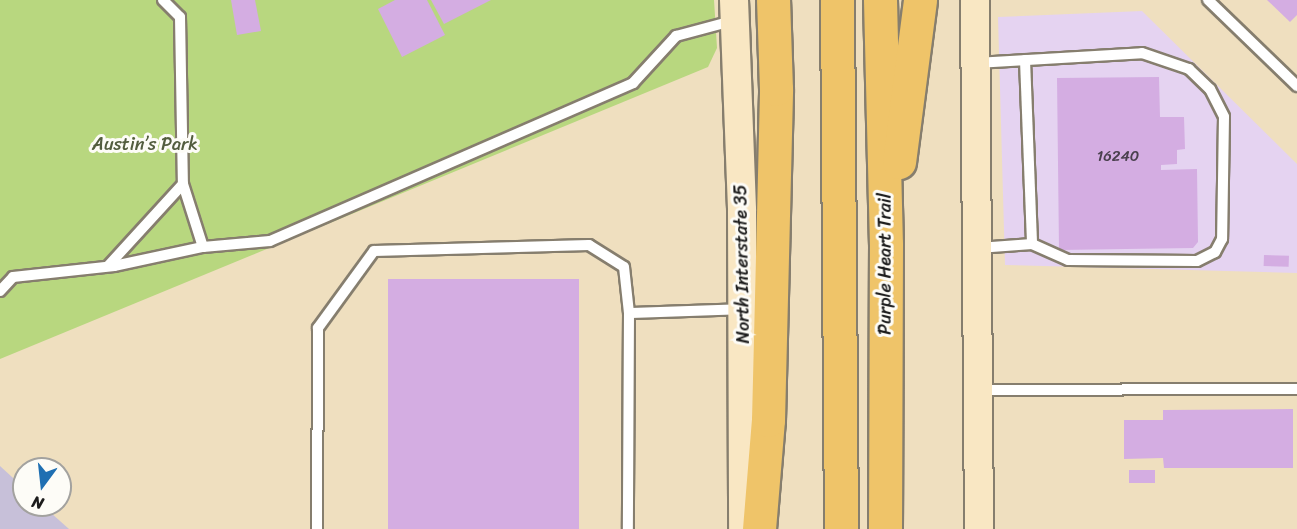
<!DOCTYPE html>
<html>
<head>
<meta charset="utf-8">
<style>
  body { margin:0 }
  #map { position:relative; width:1297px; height:529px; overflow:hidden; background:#efdfbf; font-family:Sriracha,sans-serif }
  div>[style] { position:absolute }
  .built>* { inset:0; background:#e5d3f1 }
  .industrial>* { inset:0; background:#c7c0d9 }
  .green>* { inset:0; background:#b8d77f }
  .building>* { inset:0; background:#d4ade2; transform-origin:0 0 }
  .roads { filter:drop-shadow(2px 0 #867e6e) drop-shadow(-2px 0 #867e6e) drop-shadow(0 2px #867e6e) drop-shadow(0 -2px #867e6e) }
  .service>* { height:10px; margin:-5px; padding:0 5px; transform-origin:5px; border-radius:5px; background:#fff }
  .secondary>* { height:28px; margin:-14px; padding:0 14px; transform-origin:14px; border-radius:14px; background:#f9e7c3 }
  .motorway>* { height:33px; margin:-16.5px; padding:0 16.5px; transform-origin:16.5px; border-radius:16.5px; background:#efc469 }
  span { translate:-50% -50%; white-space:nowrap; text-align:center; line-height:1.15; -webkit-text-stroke:6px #fdfcf7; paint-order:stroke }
  .number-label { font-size:15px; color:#4a404e }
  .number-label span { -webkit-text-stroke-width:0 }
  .park-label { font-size:18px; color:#535d3f }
  .street-label { font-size:18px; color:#1c1c1c }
  .north { position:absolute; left:12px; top:457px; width:60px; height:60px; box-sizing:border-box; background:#fdfcf7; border:2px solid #a3a29f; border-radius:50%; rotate:195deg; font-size:16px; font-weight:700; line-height:24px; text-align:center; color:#1c1c1c }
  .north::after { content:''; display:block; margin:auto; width:21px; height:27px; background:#1f6fb2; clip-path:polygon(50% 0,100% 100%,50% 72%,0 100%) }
</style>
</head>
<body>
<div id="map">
  <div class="built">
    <div style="clip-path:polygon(1142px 11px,1297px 164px,1297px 273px,1005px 265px,998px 17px)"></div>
  </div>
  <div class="industrial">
    <div style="clip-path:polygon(0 466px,24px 488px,24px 505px,42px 505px,69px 529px,0 529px)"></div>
  </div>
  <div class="green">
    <div style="clip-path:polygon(0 0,714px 0,717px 48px,708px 67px,0 359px)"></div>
  </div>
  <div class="building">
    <div style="clip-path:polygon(231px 0,255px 0,261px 31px,237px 35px)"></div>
    <div style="clip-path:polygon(395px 0,427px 0,445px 35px,402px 57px,378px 9px)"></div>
    <div style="clip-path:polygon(431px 0,491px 0,444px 24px)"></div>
    <div style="clip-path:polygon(1267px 0,1297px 0,1297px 15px,1290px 22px)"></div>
    <div style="clip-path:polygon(1159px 77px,1160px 117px,1184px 117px,1185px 149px,1177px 150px,1177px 164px,1161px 165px,1161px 170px,1197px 169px,1198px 242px,1193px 248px,1059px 250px,1057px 78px)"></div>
    <div style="left:1264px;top:255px;width:25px;height:11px;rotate:2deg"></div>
    <div style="left:579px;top:279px;width:250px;height:191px;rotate:90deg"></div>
    <div style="clip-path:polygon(1293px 409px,1293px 468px,1164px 468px,1163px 458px,1124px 459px,1124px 420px,1163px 420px,1163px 410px)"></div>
    <div style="left:1155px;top:470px;width:13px;height:26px;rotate:90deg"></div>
  </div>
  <div class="roads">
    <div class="service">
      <div style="left:163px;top:0;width:24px;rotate:45deg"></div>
      <div style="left:180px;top:17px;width:167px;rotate:89deg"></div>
      <div style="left:183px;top:184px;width:66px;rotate:72.4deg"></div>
      <div style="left:203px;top:247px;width:67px;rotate:-5.1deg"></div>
      <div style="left:270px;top:241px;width:396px;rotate:-23.5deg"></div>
      <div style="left:633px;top:83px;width:64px;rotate:-47.5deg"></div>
      <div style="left:676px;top:36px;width:58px;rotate:-15deg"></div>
      <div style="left:1208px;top:0;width:124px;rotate:44deg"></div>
      <div style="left:1025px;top:60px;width:184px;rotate:87.8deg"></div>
      <div style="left:976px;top:63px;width:166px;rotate:-3.4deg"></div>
      <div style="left:1142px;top:53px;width:50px;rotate:18.8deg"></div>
      <div style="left:1189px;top:69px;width:29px;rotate:44deg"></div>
      <div style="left:1210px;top:89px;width:31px;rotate:63deg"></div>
      <div style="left:1224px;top:117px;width:122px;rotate:90.9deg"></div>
      <div style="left:1222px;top:239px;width:15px;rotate:118deg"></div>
      <div style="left:1215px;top:252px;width:20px;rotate:153deg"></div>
      <div style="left:1197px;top:261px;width:129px;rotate:-179.6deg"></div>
      <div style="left:1068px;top:260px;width:39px;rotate:-156deg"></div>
      <div style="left:1032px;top:244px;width:54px;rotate:175.8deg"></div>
      <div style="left:108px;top:266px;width:111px;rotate:-47.6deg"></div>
      <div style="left:0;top:291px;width:19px;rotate:-47deg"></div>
      <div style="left:13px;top:277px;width:102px;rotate:-6.2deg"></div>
      <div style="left:114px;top:266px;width:91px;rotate:-12.1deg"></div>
      <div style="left:629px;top:313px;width:113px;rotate:-2deg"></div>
      <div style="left:979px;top:390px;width:318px;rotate:-0.2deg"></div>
      <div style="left:317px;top:529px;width:201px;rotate:-89.7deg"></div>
      <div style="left:318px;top:328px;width:95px;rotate:-54deg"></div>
      <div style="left:374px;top:251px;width:215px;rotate:-1.6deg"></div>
      <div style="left:589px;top:245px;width:41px;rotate:32.2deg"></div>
      <div style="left:624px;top:267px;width:46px;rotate:83.8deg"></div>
      <div style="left:629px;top:313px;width:216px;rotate:90.3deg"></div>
    </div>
    <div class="secondary">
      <div style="left:734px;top:0;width:211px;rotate:87.8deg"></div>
      <div style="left:742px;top:211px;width:318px;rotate:89.8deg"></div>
      <div style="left:975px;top:0;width:529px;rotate:89.57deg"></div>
    </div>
    <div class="motorway">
      <div style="left:837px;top:0;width:529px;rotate:89.57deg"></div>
      <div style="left:880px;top:0;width:244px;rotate:88.6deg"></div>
      <div style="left:886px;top:244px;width:285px;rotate:90.2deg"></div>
      <div style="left:899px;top:162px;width:163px;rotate:-82.6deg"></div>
      <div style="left:759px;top:529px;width:109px;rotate:-85.3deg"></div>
      <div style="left:768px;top:420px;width:331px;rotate:-88.6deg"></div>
      <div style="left:776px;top:89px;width:89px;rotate:-91.9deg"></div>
    </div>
  </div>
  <div class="number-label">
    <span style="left:1118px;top:157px">16240</span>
  </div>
  <div class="park-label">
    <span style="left:145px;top:144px">Austin’s Park</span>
  </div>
  <div class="street-label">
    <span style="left:742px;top:264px;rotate:-91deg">North Interstate 35</span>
    <span style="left:885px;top:264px;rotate:-90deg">Purple Heart Trail</span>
  </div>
  <div class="north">N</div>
</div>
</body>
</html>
